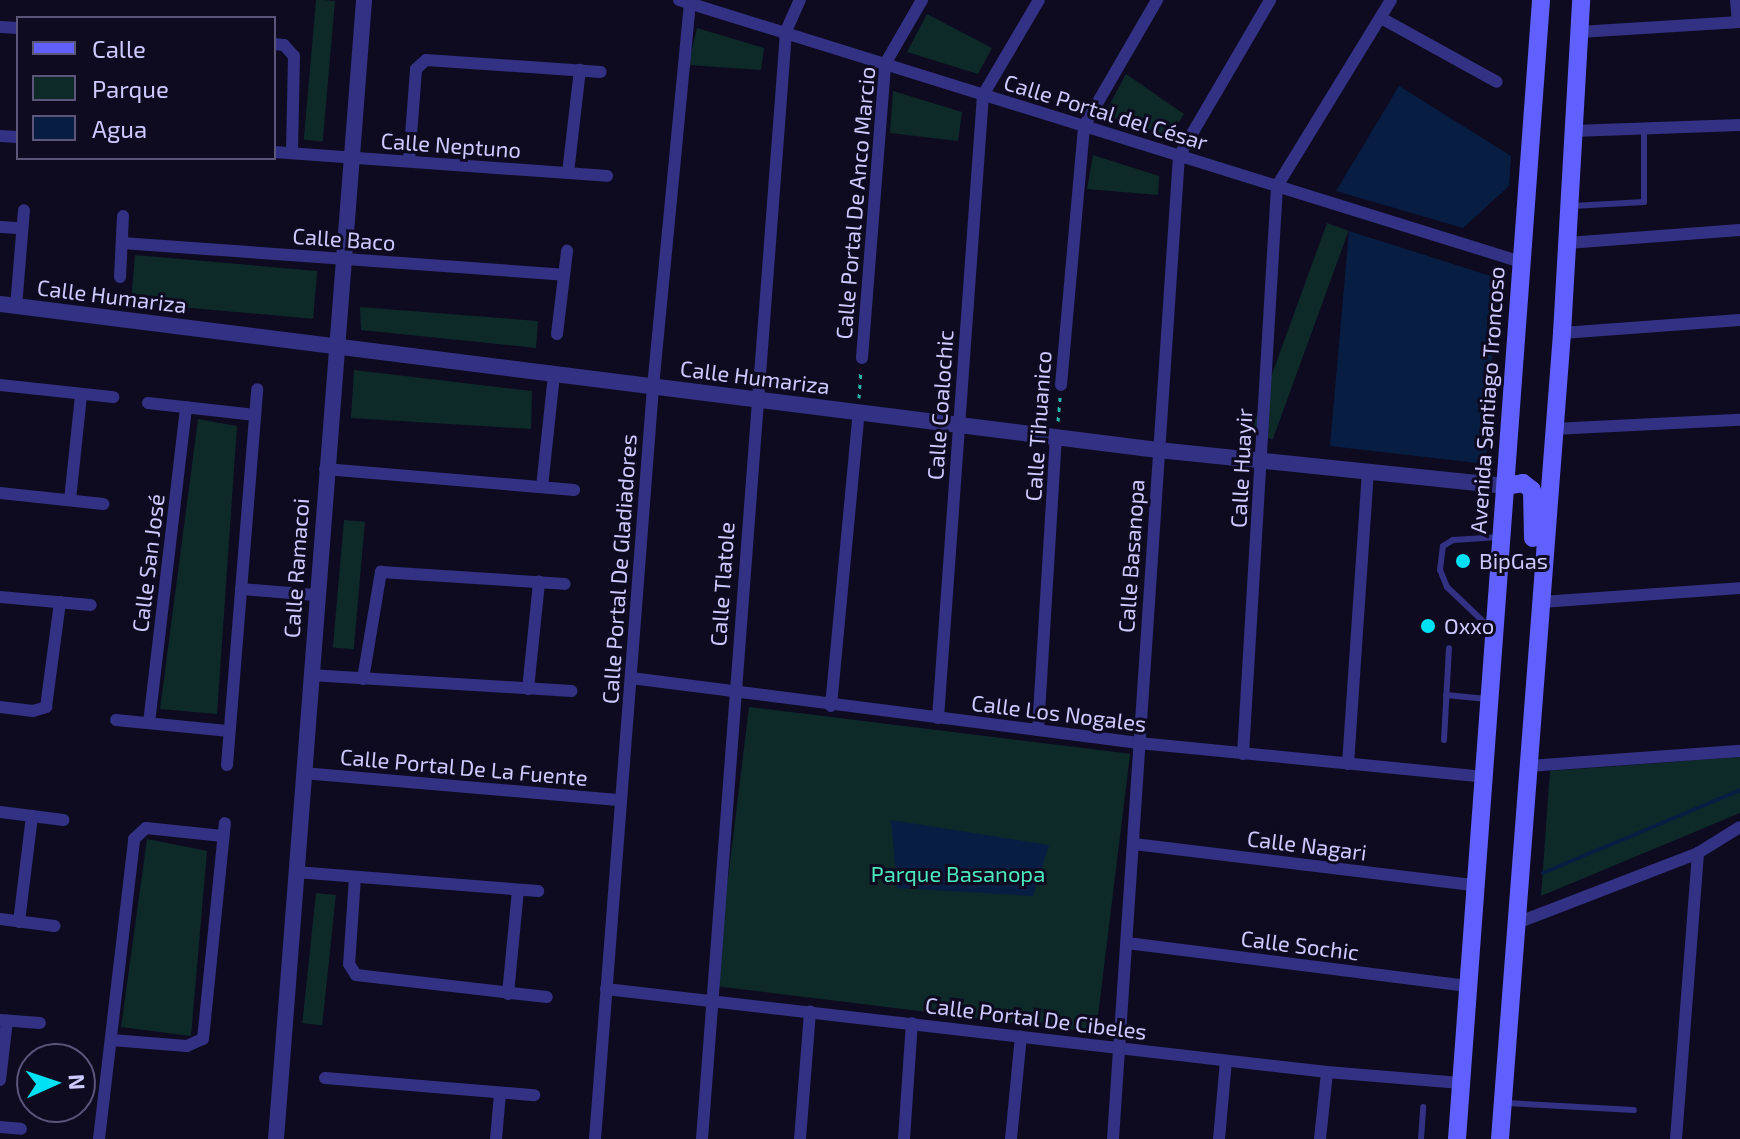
<!DOCTYPE html>
<html>
<head>
<meta charset="utf-8">
<style>
  body { margin:0 }
  #map { position:relative; width:1740px; height:1139px; overflow:hidden; background:#0e0a20; font-family:"Exo 2",sans-serif }
  div>[style] { position:absolute }
  .green>* { inset:0; background:#0d2a28; transform-origin:0 0 }
  .water>* { inset:0; background:#071e42 }
  .stream>* { height:4px; margin:-2px; padding:0 2px; transform-origin:2px; border-radius:2px; background:#071e42 }
  .path>* { height:3px; margin-top:-1.5px; transform-origin:0; background:repeating-linear-gradient(90deg,#22baad 0 4px,transparent 0 10px) }
  .service>* { height:6px; margin:-3px; padding:0 3px; transform-origin:3px; border-radius:3px; background:#323183 }
  .minor>* { height:12px; margin:-6px; padding:0 6px; transform-origin:6px; border-radius:6px; background:#323183 }
  .tertiary>* { height:16px; margin:-8px; padding:0 8px; transform-origin:8px; border-radius:8px; background:#323183 }
  .secondary>* { height:18px; margin:-9px; padding:0 9px; transform-origin:9px; border-radius:9px; background:#6060ff }
  .dots>* { width:22px; height:22px; translate:-50% -50%; box-sizing:border-box; border:4px solid #0e0a20; border-radius:50% }
  span { translate:-50% -50%; white-space:nowrap; text-align:center; line-height:1.15; -webkit-text-stroke:6px #0e0a20; paint-order:stroke }
  .street-label { font-size:22px; color:#cec9ff }
  .poi-label { font-size:22px; color:#cec9ff }
  .left { translate:0 -50%; text-align:left }
  .park-label { font-size:22px; color:#4be9bd }
  .legend { position:absolute; left:16px; top:16px; width:260px; height:144px; box-sizing:border-box; background:#0e0a20; border:2px solid #5b5679; margin:0; padding:10px 14px; list-style:none; font-size:24px; color:#cec9ff }
  .legend li { display:flex; align-items:center; gap:16px; height:40px }
  .legend b { width:40px; border:2px solid #5b5679 }
  .north { position:absolute; left:16px; top:1043px; width:80px; height:80px; box-sizing:border-box; background:#0e0a20; border:2px solid #5b5679; border-radius:50%; rotate:87deg; font-size:22px; font-weight:700; line-height:32px; text-align:center; color:#cec9ff }
  .north::after { content:''; display:block; margin:auto; width:28px; height:36px; background:#00e2f4; clip-path:polygon(50% 0,100% 100%,50% 72%,0 100%) }
</style>
</head>
<body>
<div id="map">
  <div class="green">
    <div style="left:335px;top:1px;width:141px;height:19px;rotate:95deg"></div>
    <div style="clip-path:polygon(927px 14px,992px 48px,978px 74px,907px 52px)"></div>
    <div style="clip-path:polygon(697px 28px,764px 48px,761px 70px,688px 65px)"></div>
    <div style="clip-path:polygon(1126px 74px,1184px 114px,1170px 136px,1104px 115px)"></div>
    <div style="clip-path:polygon(893px 91px,962px 112px,958px 141px,890px 133px)"></div>
    <div style="clip-path:polygon(1093px 155px,1159px 176px,1158px 195px,1087px 189px)"></div>
    <div style="left:1327px;top:223px;width:23px;height:222px;rotate:20deg"></div>
    <div style="left:135px;top:255px;width:183px;height:48px;rotate:5deg"></div>
    <div style="clip-path:polygon(360px 307px,538px 321px,536px 348px,361px 330px)"></div>
    <div style="clip-path:polygon(354px 370px,532px 391px,531px 429px,351px 418px)"></div>
    <div style="clip-path:polygon(198px 419px,237px 426px,217px 714px,160px 709px)"></div>
    <div style="left:344px;top:520px;width:21px;height:128px;rotate:5deg"></div>
    <div style="left:749px;top:707px;width:384px;height:281px;rotate:7deg"></div>
    <div style="clip-path:polygon(1740px 757px,1740px 813px,1541px 896px,1550px 771px)"></div>
    <div style="clip-path:polygon(147px 839px,207px 851px,191px 1036px,121px 1027px)"></div>
    <div style="left:316px;top:893px;width:20px;height:131px;rotate:6deg"></div>
  </div>
  <div class="water">
    <div style="clip-path:polygon(1399px 86px,1511px 156px,1509px 186px,1463px 228px,1336px 191px)"></div>
    <div style="clip-path:polygon(1349px 231px,1497px 278px,1486px 464px,1330px 446px)"></div>
    <div style="clip-path:polygon(891px 820px,1049px 845px,1033px 896px,897px 888px)"></div>
  </div>
  <div class="stream">
    <div style="left:1543px;top:873px;width:214px;rotate:-22.8deg"></div>
  </div>
  <div class="path">
    <div style="left:859px;top:398px;width:29px;rotate:-86deg"></div>
    <div style="left:1058px;top:421px;width:24px;rotate:-85deg"></div>
  </div>
  <div class="service">
    <div style="left:1572px;top:206px;width:72px;rotate:-3.2deg"></div>
    <div style="left:1644px;top:202px;width:73px;rotate:-90deg"></div>
    <div style="left:1489px;top:627px;width:58px;rotate:-136.4deg"></div>
    <div style="left:1447px;top:587px;width:18px;rotate:-112deg"></div>
    <div style="left:1440px;top:570px;width:24px;rotate:-83deg"></div>
    <div style="left:1443px;top:546px;width:12px;rotate:-31deg"></div>
    <div style="left:1453px;top:540px;width:47px;rotate:-3.7deg"></div>
    <div style="left:1446px;top:695px;width:41px;rotate:5.6deg"></div>
    <div style="left:1444px;top:740px;width:92px;rotate:-86.9deg"></div>
    <div style="left:1507px;top:1103px;width:127px;rotate:3.2deg"></div>
    <div style="left:1421px;top:1139px;width:32px;rotate:-86deg"></div>
  </div>
  <div class="minor">
    <div style="left:679px;top:0;width:882px;rotate:17.28deg"></div>
    <div style="left:1736px;top:0;width:22px;rotate:85deg"></div>
    <div style="left:1381px;top:18px;width:132px;rotate:28.9deg"></div>
    <div style="left:0;top:27px;width:18px;rotate:3deg"></div>
    <div style="left:1579px;top:32px;width:161px;rotate:-3.6deg"></div>
    <div style="left:274px;top:44px;width:10px;rotate:6deg"></div>
    <div style="left:284px;top:45px;width:15px;rotate:48deg"></div>
    <div style="left:294px;top:56px;width:97px;rotate:91.2deg"></div>
    <div style="left:1573px;top:131px;width:167px;rotate:-2.1deg"></div>
    <div style="left:0;top:136px;width:18px;rotate:3deg"></div>
    <div style="left:274px;top:152px;width:334px;rotate:4.1deg"></div>
    <div style="left:409px;top:161px;width:92px;rotate:-85.6deg"></div>
    <div style="left:416px;top:69px;width:13px;rotate:-42deg"></div>
    <div style="left:426px;top:60px;width:175px;rotate:3.9deg"></div>
    <div style="left:568px;top:173px;width:104px;rotate:-83.4deg"></div>
    <div style="left:0;top:227px;width:22px;rotate:3deg"></div>
    <div style="left:122px;top:243px;width:443px;rotate:4.1deg"></div>
    <div style="left:1567px;top:243px;width:173px;rotate:-4.3deg"></div>
    <div style="left:120px;top:277px;width:61px;rotate:-87.2deg"></div>
    <div style="left:16px;top:307px;width:97px;rotate:-85.3deg"></div>
    <div style="left:1562px;top:333px;width:178px;rotate:-4.2deg"></div>
    <div style="left:557px;top:334px;width:84px;rotate:-83.1deg"></div>
    <div style="left:862px;top:358px;width:295px;rotate:-85.5deg"></div>
    <div style="left:885px;top:64px;width:74px;rotate:-60deg"></div>
    <div style="left:0;top:385px;width:114px;rotate:6.1deg"></div>
    <div style="left:1061px;top:385px;width:260px;rotate:-84.9deg"></div>
    <div style="left:1084px;top:126px;width:146px;rotate:-59.9deg"></div>
    <div style="left:148px;top:403px;width:108px;rotate:6.4deg"></div>
    <div style="left:1553px;top:429px;width:187px;rotate:-2.8deg"></div>
    <div style="left:325px;top:469px;width:250px;rotate:4.8deg"></div>
    <div style="left:542px;top:487px;width:114px;rotate:-83.9deg"></div>
    <div style="left:0;top:493px;width:104px;rotate:6.1deg"></div>
    <div style="left:70px;top:500px;width:106px;rotate:-84deg"></div>
    <div style="left:241px;top:589px;width:74px;rotate:4.6deg"></div>
    <div style="left:0;top:597px;width:91px;rotate:5deg"></div>
    <div style="left:1541px;top:602px;width:199px;rotate:-4deg"></div>
    <div style="left:310px;top:675px;width:262px;rotate:3.5deg"></div>
    <div style="left:631px;top:678px;width:512px;rotate:7.29deg"></div>
    <div style="left:1139px;top:743px;width:347px;rotate:5.6deg"></div>
    <div style="left:363px;top:679px;width:109px;rotate:-80.5deg"></div>
    <div style="left:381px;top:572px;width:184px;rotate:3.7deg"></div>
    <div style="left:528px;top:689px;width:108px;rotate:-84.1deg"></div>
    <div style="left:831px;top:706px;width:295px;rotate:-84.6deg"></div>
    <div style="left:0;top:707px;width:33px;rotate:7deg"></div>
    <div style="left:33px;top:711px;width:14px;rotate:-17deg"></div>
    <div style="left:46px;top:707px;width:106px;rotate:-82.4deg"></div>
    <div style="left:938px;top:718px;width:625px;rotate:-85.87deg"></div>
    <div style="left:983px;top:95px;width:110px;rotate:-59.5deg"></div>
    <div style="left:116px;top:720px;width:114px;rotate:5.6deg"></div>
    <div style="left:149px;top:723px;width:318px;rotate:-83.3deg"></div>
    <div style="left:1038px;top:730px;width:294px;rotate:-86.5deg"></div>
    <div style="left:1243px;top:754px;width:569px;rotate:-86.57deg"></div>
    <div style="left:1277px;top:186px;width:218px;rotate:-58.5deg"></div>
    <div style="left:1348px;top:764px;width:292px;rotate:-86.1deg"></div>
    <div style="left:227px;top:765px;width:377px;rotate:-85.4deg"></div>
    <div style="left:1529px;top:766px;width:212px;rotate:-4.1deg"></div>
    <div style="left:303px;top:773px;width:319px;rotate:4.9deg"></div>
    <div style="left:0;top:812px;width:64px;rotate:7.2deg"></div>
    <div style="left:1134px;top:844px;width:343px;rotate:6.9deg"></div>
    <div style="left:296px;top:872px;width:243px;rotate:4.5deg"></div>
    <div style="left:355px;top:877px;width:87px;rotate:93.9deg"></div>
    <div style="left:349px;top:964px;width:13px;rotate:58deg"></div>
    <div style="left:356px;top:975px;width:192px;rotate:6.6deg"></div>
    <div style="left:0;top:919px;width:55px;rotate:7.3deg"></div>
    <div style="left:19px;top:922px;width:107px;rotate:-83deg"></div>
    <div style="left:1517px;top:923px;width:194px;rotate:-21.1deg"></div>
    <div style="left:1698px;top:853px;width:49px;rotate:-31.8deg"></div>
    <div style="left:1127px;top:943px;width:343px;rotate:7.2deg"></div>
    <div style="left:606px;top:989px;width:726px;rotate:6.57deg"></div>
    <div style="left:1327px;top:1072px;width:134px;rotate:4.7deg"></div>
    <div style="left:508px;top:994px;width:104px;rotate:-84.5deg"></div>
    <div style="left:0;top:1020px;width:40px;rotate:4.3deg"></div>
    <div style="left:111px;top:1040px;width:76px;rotate:4.5deg"></div>
    <div style="left:187px;top:1046px;width:17px;rotate:-24deg"></div>
    <div style="left:203px;top:1039px;width:217px;rotate:-84.2deg"></div>
    <div style="left:325px;top:1078px;width:210px;rotate:4.7deg"></div>
    <div style="left:0;top:1080px;width:60px;rotate:-83.3deg"></div>
    <div style="left:0;top:1127px;width:21px;rotate:5deg"></div>
    <div style="left:99px;top:1139px;width:302px;rotate:-83.3deg"></div>
    <div style="left:134px;top:839px;width:16px;rotate:-43deg"></div>
    <div style="left:146px;top:828px;width:77px;rotate:5.9deg"></div>
    <div style="left:496px;top:1139px;width:46px;rotate:-85deg"></div>
    <div style="left:595px;top:1139px;width:754px;rotate:-85.59deg"></div>
    <div style="left:653px;top:387px;width:389px;rotate:-84.5deg"></div>
    <div style="left:702px;top:1139px;width:1111px;rotate:-85.66deg"></div>
    <div style="left:786px;top:31px;width:34px;rotate:-66deg"></div>
    <div style="left:800px;top:1139px;width:128px;rotate:-85.5deg"></div>
    <div style="left:904px;top:1139px;width:116px;rotate:-86.1deg"></div>
    <div style="left:1011px;top:1139px;width:103px;rotate:-84.5deg"></div>
    <div style="left:1113px;top:1139px;width:985px;rotate:-86.16deg"></div>
    <div style="left:1179px;top:156px;width:181px;rotate:-59.7deg"></div>
    <div style="left:1219px;top:1139px;width:78px;rotate:-84.9deg"></div>
    <div style="left:1320px;top:1139px;width:67px;rotate:-84deg"></div>
    <div style="left:1676px;top:1139px;width:287px;rotate:-85.6deg"></div>
  </div>
  <div class="tertiary">
    <div style="left:0;top:304px;width:1167px;rotate:7.19deg"></div>
    <div style="left:1158px;top:450px;width:350px;rotate:5.9deg"></div>
    <div style="left:276px;top:1139px;width:1142px;rotate:-85.58deg"></div>
  </div>
  <div class="secondary">
    <div style="left:1506px;top:486px;width:17px;rotate:-10deg"></div>
    <div style="left:1523px;top:483px;width:11px;rotate:38deg"></div>
    <div style="left:1532px;top:490px;width:48px;rotate:88.8deg"></div>
    <div style="left:1457px;top:1139px;width:1142px;rotate:-85.78deg"></div>
    <div style="left:1500px;top:1139px;width:808px;rotate:-85.6deg"></div>
    <div style="left:1562px;top:333px;width:334px;rotate:-86.7deg"></div>
  </div>
  <div class="dots">
    <div style="left:1463px;top:561px;background:#00e2f4"></div>
    <div style="left:1428px;top:626px;background:#00e2f4"></div>
  </div>
  <div class="street-label">
    <span style="left:1106px;top:112px;rotate:17deg">Calle Portal del César</span>
    <span style="left:451px;top:145px;rotate:4deg">Calle Neptuno</span>
    <span style="left:855px;top:203px;rotate:-85deg">Calle Portal De Anco Marcio</span>
    <span style="left:344px;top:239px;rotate:4deg">Calle Baco</span>
    <span style="left:112px;top:296px;rotate:7deg">Calle Humariza</span>
    <span style="left:755px;top:377px;rotate:7deg">Calle Humariza</span>
    <span style="left:1487px;top:400px;rotate:-86deg">Avenida Santiago Troncoso</span>
    <span style="left:940px;top:405px;rotate:-86deg">Calle Coalochic</span>
    <span style="left:1038px;top:426px;rotate:-86deg">Calle Tihuanico</span>
    <span style="left:1241px;top:468px;rotate:-87deg">Calle Huayir</span>
    <span style="left:1131px;top:556px;rotate:-86deg">Calle Basanopa</span>
    <span style="left:148px;top:563px;rotate:-83deg">Calle San José</span>
    <span style="left:296px;top:568px;rotate:-86deg">Calle Ramacoi</span>
    <span style="left:619px;top:569px;rotate:-86deg">Calle Portal De Gladiadores</span>
    <span style="left:722px;top:584px;rotate:-86deg">Calle Tlatole</span>
    <span style="left:1059px;top:713px;rotate:7deg">Calle Los Nogales</span>
    <span style="left:464px;top:767px;rotate:5deg">Calle Portal De La Fuente</span>
    <span style="left:1307px;top:845px;rotate:7deg">Calle Nagari</span>
    <span style="left:1300px;top:945px;rotate:7deg">Calle Sochic</span>
    <span style="left:1036px;top:1018px;rotate:7deg">Calle Portal De Cibeles</span>
  </div>
  <div class="poi-label">
    <span class="left" style="left:1479px;top:561px">BipGas</span>
    <span class="left" style="left:1444px;top:626px">Oxxo</span>
  </div>
  <div class="park-label">
    <span style="left:958px;top:874px">Parque Basanopa</span>
  </div>
  <ul class="legend">
  <li><b style="height:10px;background:#6060ff"></b>Calle</li>
  <li><b style="height:22px;background:#0d2a28"></b>Parque</li>
  <li><b style="height:22px;background:#071e42"></b>Agua</li>
  </ul>
  <div class="north">N</div>
</div>
</body>
</html>
